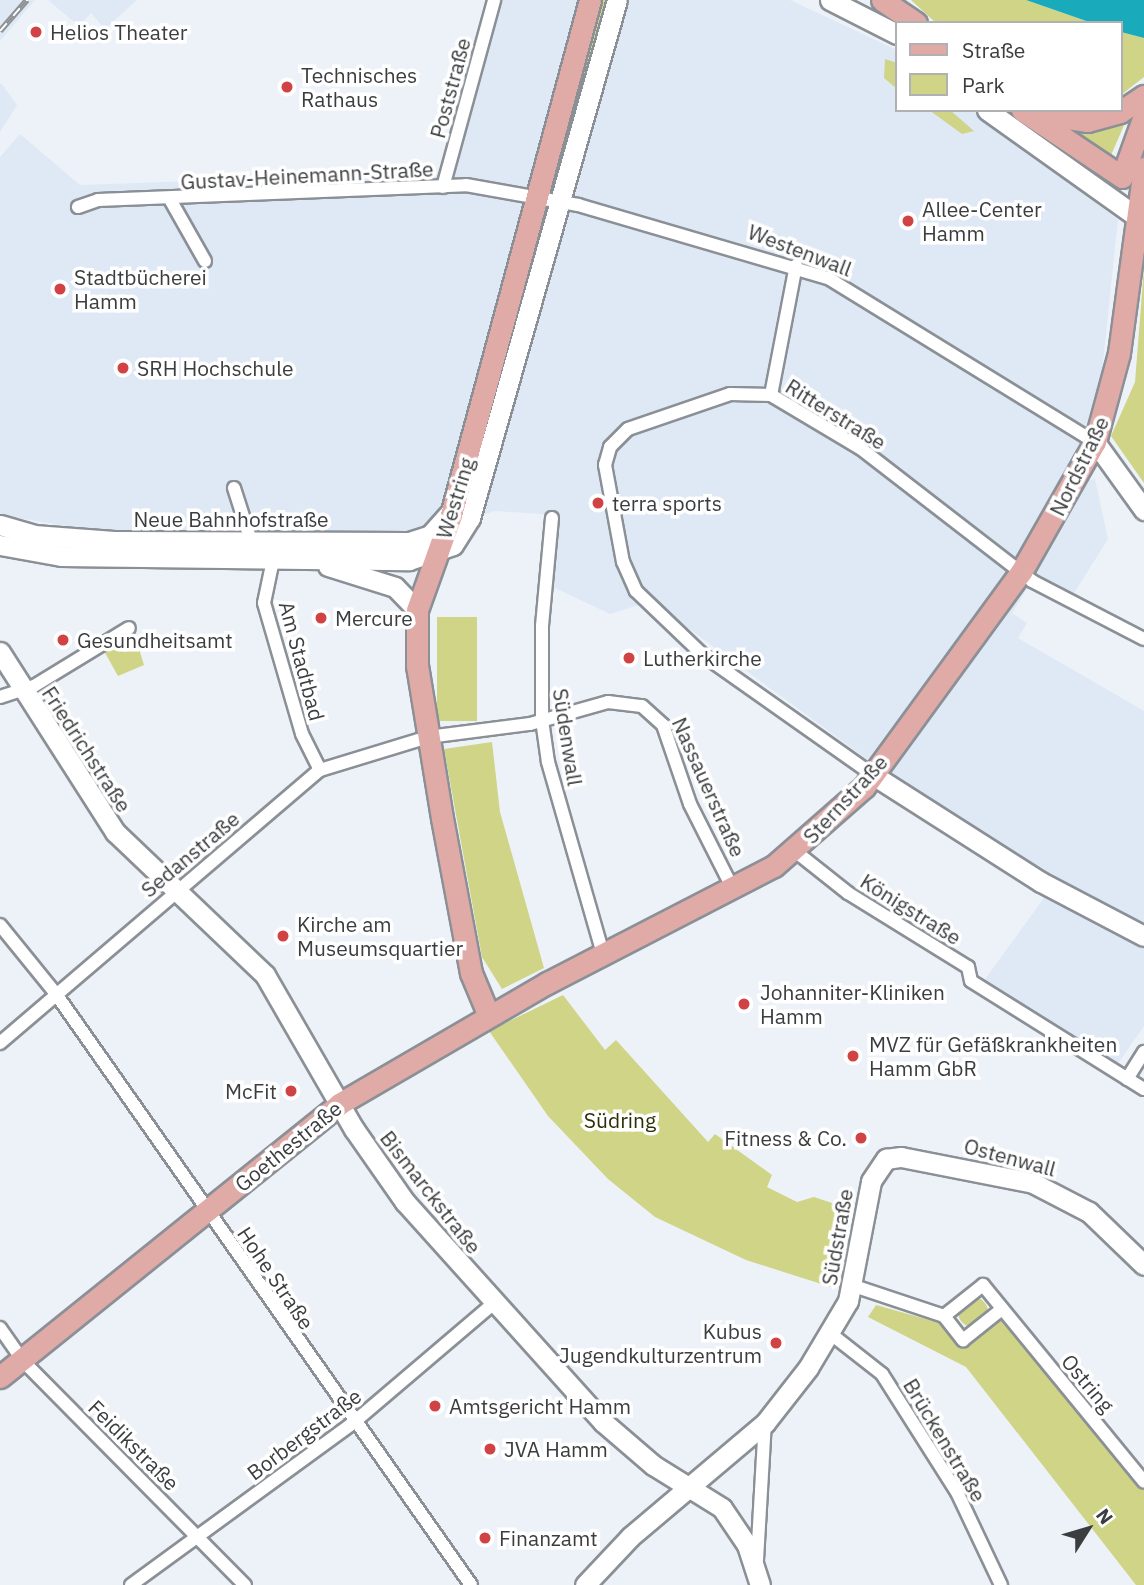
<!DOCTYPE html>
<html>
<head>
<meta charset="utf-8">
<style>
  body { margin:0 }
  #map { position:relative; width:1144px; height:1585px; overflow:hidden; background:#edf2f8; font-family:"IBM Plex Sans",sans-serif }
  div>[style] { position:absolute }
  .built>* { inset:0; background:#dee9f5 }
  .green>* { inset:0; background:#cfd486; transform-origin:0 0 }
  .round { border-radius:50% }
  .water>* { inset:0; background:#19aabb }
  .roads { filter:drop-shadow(2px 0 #8b9096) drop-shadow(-2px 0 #8b9096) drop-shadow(0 2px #8b9096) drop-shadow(0 -2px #8b9096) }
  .street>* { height:12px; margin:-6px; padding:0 6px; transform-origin:6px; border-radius:6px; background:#fff }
  .secondary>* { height:19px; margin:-9.5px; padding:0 9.5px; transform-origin:9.5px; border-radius:9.5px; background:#fff }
  .primary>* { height:21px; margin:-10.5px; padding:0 10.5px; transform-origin:10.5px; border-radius:10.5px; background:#e0aaa7 }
  .rail>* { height:6px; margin-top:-3px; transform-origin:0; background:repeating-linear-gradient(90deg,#fff 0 10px,#8c9093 0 20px); box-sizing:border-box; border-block:2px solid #8c9093 }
  .dots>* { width:19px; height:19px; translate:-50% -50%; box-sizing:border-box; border:4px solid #fff; border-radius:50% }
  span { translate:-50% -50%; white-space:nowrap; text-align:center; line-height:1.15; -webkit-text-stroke:7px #fff; paint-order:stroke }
  .poi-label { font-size:21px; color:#3b3d3f }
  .left { translate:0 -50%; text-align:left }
  .right { translate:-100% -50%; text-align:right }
  .street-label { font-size:21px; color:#3b3d3f }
  .park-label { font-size:21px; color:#2e2f08 }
  .legend { position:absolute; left:895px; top:21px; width:228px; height:91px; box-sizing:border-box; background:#fff; border:2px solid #b1b1b2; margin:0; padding:9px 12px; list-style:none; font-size:21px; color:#3b3d3f }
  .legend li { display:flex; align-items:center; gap:14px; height:35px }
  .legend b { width:35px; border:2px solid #b1b1b2 }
  .north { position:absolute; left:1053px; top:1494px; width:70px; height:70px; -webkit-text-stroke:5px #fff; paint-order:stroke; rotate:53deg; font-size:19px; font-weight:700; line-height:28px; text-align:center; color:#3b3d3f }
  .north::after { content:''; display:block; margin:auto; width:24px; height:32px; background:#3b3d3f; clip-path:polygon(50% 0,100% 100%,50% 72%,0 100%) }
</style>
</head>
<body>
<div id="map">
  <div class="built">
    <div style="clip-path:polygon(0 0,35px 0,0 41px)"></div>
    <div style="clip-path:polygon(48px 0,137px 0,105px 29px,91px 13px,79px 26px)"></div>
    <div style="clip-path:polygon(502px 0,790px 0,897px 50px,897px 110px,974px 110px,1118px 220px,1097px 419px,1036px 537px,871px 762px,651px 601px,610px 614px,551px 586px,557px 515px,495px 511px,421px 534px,128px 536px,0 515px,0 157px,20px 134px,80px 185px,452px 172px)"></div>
    <div style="clip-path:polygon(1px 83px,17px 105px,0 132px,0 84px)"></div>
    <div style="clip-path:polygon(1095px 479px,1108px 539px,1071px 598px,1028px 572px,1084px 481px)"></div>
    <div style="clip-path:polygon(1023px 581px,1030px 584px,1012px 613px,1027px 623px,1018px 638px,1144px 711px,1144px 1026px,1117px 1065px,983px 982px,1054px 884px,897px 785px,886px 771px)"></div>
  </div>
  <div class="green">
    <div style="clip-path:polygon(599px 0,606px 0,563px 165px,559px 164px)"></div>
    <div style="clip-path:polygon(911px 0,1026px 0,1092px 23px,936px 23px)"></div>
    <div style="clip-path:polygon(1121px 32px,1144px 38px,1144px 77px,1121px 95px)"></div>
    <div style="clip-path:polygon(885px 59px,897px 63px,897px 89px,884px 78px)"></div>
    <div style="clip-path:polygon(929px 110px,950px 110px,974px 131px,962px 134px)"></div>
    <div style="clip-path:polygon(1128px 116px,1109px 160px,1056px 127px)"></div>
    <div style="clip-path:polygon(1144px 268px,1144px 483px,1111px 436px,1135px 382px)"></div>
    <div style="left:437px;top:617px;width:40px;height:104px"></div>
    <div style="clip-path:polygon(134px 633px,144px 665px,118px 676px,104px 651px)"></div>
    <div style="clip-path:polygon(492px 742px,500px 812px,544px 968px,502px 989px,482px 957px,444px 749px)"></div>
    <div style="clip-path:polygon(563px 995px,605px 1050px,616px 1040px,708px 1142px,715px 1134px,772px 1175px,767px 1187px,797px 1202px,814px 1197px,841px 1206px,851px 1218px,834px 1288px,746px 1260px,655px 1217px,608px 1179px,548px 1116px,489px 1031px)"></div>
    <div class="round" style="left:958px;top:1297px;width:30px;height:30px"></div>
    <div style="clip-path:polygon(876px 1305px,940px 1323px,958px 1346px,1002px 1319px,1144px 1490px,1144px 1585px,1136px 1585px,966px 1367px,868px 1317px)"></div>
  </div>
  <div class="water">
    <div style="clip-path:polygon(1026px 0,1144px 0,1144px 38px,1121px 32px,1121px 23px,1092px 23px)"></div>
  </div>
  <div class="roads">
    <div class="street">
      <div style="left:443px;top:187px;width:194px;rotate:-74.7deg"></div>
      <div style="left:171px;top:201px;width:69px;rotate:60.5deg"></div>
      <div style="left:78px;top:207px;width:21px;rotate:-19deg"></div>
      <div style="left:98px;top:200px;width:368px;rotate:-2.3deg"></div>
      <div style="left:466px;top:185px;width:114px;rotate:10.1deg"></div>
      <div style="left:578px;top:205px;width:260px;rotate:16.3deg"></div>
      <div style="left:828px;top:278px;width:313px;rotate:31.6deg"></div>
      <div style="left:771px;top:395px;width:132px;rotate:-79.1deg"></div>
      <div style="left:234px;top:488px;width:56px;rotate:72.2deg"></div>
      <div style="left:552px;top:518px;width:108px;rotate:95.3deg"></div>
      <div style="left:542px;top:626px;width:94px;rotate:90deg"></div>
      <div style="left:542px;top:720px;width:42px;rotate:81.9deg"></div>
      <div style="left:548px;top:762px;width:200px;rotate:74deg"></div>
      <div style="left:273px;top:560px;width:44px;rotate:101.8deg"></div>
      <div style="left:264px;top:603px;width:136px;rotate:73.8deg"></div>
      <div style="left:302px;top:734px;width:40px;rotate:63.4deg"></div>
      <div style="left:0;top:697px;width:36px;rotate:-18deg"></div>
      <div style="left:34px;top:686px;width:111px;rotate:-31.4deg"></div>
      <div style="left:873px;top:775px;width:208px;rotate:-144.8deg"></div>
      <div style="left:703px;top:655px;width:93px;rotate:-136.3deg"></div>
      <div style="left:636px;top:591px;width:32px;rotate:-114deg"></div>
      <div style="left:623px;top:562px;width:99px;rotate:-100.5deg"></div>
      <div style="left:605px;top:465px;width:19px;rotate:-74deg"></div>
      <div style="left:610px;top:447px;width:25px;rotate:-45deg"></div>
      <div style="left:628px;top:429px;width:108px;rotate:-18.9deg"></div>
      <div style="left:730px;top:394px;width:41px;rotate:1.4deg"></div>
      <div style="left:771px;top:395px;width:104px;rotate:30.8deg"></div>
      <div style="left:860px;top:448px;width:217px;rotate:37.7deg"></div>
      <div style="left:1032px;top:581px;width:126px;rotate:27.4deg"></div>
      <div style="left:795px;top:851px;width:68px;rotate:38.4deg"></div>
      <div style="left:848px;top:893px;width:141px;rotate:31.7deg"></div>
      <div style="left:968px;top:967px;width:14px;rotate:78deg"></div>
      <div style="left:971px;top:981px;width:204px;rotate:32deg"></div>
      <div style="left:0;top:925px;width:89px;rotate:50.9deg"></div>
      <div style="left:56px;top:994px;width:722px;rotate:54.92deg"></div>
      <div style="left:0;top:1043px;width:421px;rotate:-40.5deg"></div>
      <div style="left:320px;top:770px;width:113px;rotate:-17deg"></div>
      <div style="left:428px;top:737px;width:103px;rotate:-7.3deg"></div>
      <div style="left:530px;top:724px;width:81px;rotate:-15.8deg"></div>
      <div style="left:608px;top:702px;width:34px;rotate:7deg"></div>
      <div style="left:642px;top:706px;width:28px;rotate:42deg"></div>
      <div style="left:663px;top:725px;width:83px;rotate:71.1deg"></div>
      <div style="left:690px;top:804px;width:95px;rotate:63.2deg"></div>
      <div style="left:1127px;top:1079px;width:32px;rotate:-58deg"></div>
      <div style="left:854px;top:1286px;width:95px;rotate:18.4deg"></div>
      <div style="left:944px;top:1316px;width:31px;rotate:52deg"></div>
      <div style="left:963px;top:1340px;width:50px;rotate:-38.5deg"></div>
      <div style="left:944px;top:1316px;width:50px;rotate:-38.5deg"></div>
      <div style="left:983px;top:1285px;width:254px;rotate:50.7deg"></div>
      <div style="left:0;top:1328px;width:39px;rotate:55deg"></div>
      <div style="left:22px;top:1360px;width:317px;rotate:45.3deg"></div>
      <div style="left:831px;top:1334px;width:65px;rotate:38.1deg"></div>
      <div style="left:882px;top:1374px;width:140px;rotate:57.6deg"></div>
      <div style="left:957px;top:1492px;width:103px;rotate:64.7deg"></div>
      <div style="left:757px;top:1560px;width:137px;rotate:-86.7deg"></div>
      <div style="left:131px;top:1585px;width:275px;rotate:-36.1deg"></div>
      <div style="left:353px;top:1423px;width:184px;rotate:-40.4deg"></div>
    </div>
    <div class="secondary">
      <div style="left:830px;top:0;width:75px;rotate:26.9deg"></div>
      <div style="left:987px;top:110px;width:193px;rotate:35.5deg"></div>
      <div style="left:1095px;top:442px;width:84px;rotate:54.2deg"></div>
      <div style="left:0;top:525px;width:35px;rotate:16deg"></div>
      <div style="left:34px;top:535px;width:80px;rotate:4.3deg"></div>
      <div style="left:114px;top:541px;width:295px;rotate:0.2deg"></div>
      <div style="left:409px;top:542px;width:22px;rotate:-18deg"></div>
      <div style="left:430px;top:535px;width:31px;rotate:-48deg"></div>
      <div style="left:0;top:545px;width:62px;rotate:10.2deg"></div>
      <div style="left:61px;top:556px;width:348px;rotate:0.7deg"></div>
      <div style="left:409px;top:560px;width:46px;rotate:-18.8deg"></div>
      <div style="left:453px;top:545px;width:32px;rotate:-58deg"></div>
      <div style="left:470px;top:518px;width:538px;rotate:-74.16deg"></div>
      <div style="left:328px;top:566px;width:70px;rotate:17.4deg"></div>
      <div style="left:395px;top:587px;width:32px;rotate:46deg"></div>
      <div style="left:0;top:652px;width:214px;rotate:57.4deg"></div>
      <div style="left:115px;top:832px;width:207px;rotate:43.6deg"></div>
      <div style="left:265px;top:975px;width:178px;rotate:60deg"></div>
      <div style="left:354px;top:1129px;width:89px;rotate:55.1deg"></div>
      <div style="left:405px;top:1202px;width:296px;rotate:48deg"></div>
      <div style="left:603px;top:1422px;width:66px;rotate:40.7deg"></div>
      <div style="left:653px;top:1465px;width:81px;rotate:31.9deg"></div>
      <div style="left:722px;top:1508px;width:45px;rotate:56deg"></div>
      <div style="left:747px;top:1545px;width:42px;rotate:72deg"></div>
      <div style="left:873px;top:775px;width:199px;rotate:32.5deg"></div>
      <div style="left:1041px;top:882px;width:116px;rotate:27.7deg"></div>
      <div style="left:585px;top:1585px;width:66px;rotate:-46.8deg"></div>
      <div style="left:630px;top:1537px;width:177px;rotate:-40.2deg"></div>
      <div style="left:765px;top:1423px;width:70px;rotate:-52deg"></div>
      <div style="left:808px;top:1368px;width:78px;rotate:-59.2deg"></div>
      <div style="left:848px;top:1301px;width:122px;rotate:-79.1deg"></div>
      <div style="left:871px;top:1181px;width:27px;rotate:-56deg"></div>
      <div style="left:886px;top:1159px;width:15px;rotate:-8deg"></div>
      <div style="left:901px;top:1157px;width:135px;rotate:11.1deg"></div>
      <div style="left:1033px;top:1183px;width:63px;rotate:27.4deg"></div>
      <div style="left:1089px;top:1212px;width:76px;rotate:43.9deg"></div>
    </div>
    <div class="primary">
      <div style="left:882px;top:0;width:41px;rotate:34.1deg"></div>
      <div style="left:1022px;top:110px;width:120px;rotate:33.8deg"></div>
      <div style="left:1122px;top:177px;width:65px;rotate:-70.2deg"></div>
      <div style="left:1034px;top:113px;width:54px;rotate:8.6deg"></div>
      <div style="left:1087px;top:121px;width:34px;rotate:-15deg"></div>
      <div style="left:1120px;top:112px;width:29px;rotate:-34deg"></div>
      <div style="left:489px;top:1016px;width:47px;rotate:-112.7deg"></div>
      <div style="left:471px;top:973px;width:158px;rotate:-100.6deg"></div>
      <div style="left:442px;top:818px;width:154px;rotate:-99.3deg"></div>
      <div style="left:417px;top:666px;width:56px;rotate:-90deg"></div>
      <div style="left:417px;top:610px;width:101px;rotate:-70.3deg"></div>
      <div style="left:451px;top:515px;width:533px;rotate:-74.9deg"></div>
      <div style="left:0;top:1377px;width:435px;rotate:-38.8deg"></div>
      <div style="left:339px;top:1104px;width:241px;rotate:-30.2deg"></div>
      <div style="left:547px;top:983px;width:255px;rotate:-27.3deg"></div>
      <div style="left:774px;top:866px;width:120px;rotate:-41.3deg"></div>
      <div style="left:864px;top:787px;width:266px;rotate:-53.9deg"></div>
      <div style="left:1021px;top:572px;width:150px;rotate:-60.4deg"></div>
      <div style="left:1095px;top:442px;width:92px;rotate:-74.9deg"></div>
      <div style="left:1119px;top:353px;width:187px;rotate:-82.3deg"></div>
    </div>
  </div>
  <div class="rail">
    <div style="left:0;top:31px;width:41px;rotate:-48.9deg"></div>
  </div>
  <div class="dots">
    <div style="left:36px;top:32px;background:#d14245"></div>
    <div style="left:287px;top:87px;background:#d14245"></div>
    <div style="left:908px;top:221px;background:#d14245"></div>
    <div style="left:60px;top:289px;background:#d14245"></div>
    <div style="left:123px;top:368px;background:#d14245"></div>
    <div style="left:598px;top:503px;background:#d14245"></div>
    <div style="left:321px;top:618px;background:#d14245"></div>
    <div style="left:63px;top:640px;background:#d14245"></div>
    <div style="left:629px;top:658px;background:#d14245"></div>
    <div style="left:283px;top:936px;background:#d14245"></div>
    <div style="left:744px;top:1004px;background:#d14245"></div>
    <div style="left:853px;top:1056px;background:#d14245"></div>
    <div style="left:291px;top:1091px;background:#d14245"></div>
    <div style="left:861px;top:1138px;background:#d14245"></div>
    <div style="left:776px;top:1343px;background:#d14245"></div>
    <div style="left:435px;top:1406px;background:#d14245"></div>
    <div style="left:490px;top:1449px;background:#d14245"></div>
    <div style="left:485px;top:1538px;background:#d14245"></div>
  </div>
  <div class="poi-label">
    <span class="left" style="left:50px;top:32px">Helios Theater</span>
    <span class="left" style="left:301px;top:87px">Technisches<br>Rathaus</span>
    <span class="left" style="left:922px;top:221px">Allee-Center<br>Hamm</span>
    <span class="left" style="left:74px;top:289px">Stadtbücherei<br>Hamm</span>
    <span class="left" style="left:137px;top:368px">SRH Hochschule</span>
    <span class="left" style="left:612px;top:503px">terra sports</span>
    <span class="left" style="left:335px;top:618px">Mercure</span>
    <span class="left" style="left:77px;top:640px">Gesundheitsamt</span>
    <span class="left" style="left:643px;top:658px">Lutherkirche</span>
    <span class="left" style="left:297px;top:936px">Kirche am<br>Museumsquartier</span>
    <span class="left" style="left:760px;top:1004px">Johanniter-Kliniken<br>Hamm</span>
    <span class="left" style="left:869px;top:1056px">MVZ für Gefäßkrankheiten<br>Hamm GbR</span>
    <span class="right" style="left:277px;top:1091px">McFit</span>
    <span class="right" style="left:847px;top:1138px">Fitness &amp; Co.</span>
    <span class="right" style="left:762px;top:1343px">Kubus<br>Jugendkulturzentrum</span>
    <span class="left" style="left:449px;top:1406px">Amtsgericht Hamm</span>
    <span class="left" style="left:504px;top:1449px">JVA Hamm</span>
    <span class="left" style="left:499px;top:1538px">Finanzamt</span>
  </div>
  <div class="street-label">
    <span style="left:450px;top:88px;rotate:-75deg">Poststraße</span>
    <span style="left:307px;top:175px;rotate:-3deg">Gustav-Heinemann-Straße</span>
    <span style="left:800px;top:250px;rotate:21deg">Westenwall</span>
    <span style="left:836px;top:414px;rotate:32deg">Ritterstraße</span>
    <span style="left:1079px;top:466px;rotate:-64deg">Nordstraße</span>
    <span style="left:455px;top:498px;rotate:-73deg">Westring</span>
    <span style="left:231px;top:519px">Neue Bahnhofstraße</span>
    <span style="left:302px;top:661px;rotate:75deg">Am Stadtbad</span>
    <span style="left:568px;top:737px;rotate:81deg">Südenwall</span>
    <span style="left:87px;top:749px;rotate:57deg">Friedrichstraße</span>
    <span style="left:709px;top:787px;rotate:66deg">Nassauerstraße</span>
    <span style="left:845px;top:799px;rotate:-47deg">Sternstraße</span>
    <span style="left:190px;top:854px;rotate:-40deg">Sedanstraße</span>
    <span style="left:911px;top:909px;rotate:32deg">Königstraße</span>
    <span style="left:288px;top:1146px;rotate:-39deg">Goethestraße</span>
    <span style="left:1010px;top:1157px;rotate:15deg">Ostenwall</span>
    <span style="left:431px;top:1192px;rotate:52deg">Bismarckstraße</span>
    <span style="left:837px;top:1237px;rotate:-80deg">Südstraße</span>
    <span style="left:276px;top:1278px;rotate:56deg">Hohe Straße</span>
    <span style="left:1088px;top:1383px;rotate:50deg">Ostring</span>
    <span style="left:304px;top:1434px;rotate:-37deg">Borbergstraße</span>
    <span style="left:945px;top:1440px;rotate:59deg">Brückenstraße</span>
    <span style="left:134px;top:1445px;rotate:45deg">Feidikstraße</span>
  </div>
  <div class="park-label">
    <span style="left:620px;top:1120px">Südring</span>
  </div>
  <ul class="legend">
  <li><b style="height:9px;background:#e0aaa7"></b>Straße</li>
  <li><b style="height:19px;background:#cfd486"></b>Park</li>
  </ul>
  <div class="north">N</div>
</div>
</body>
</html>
